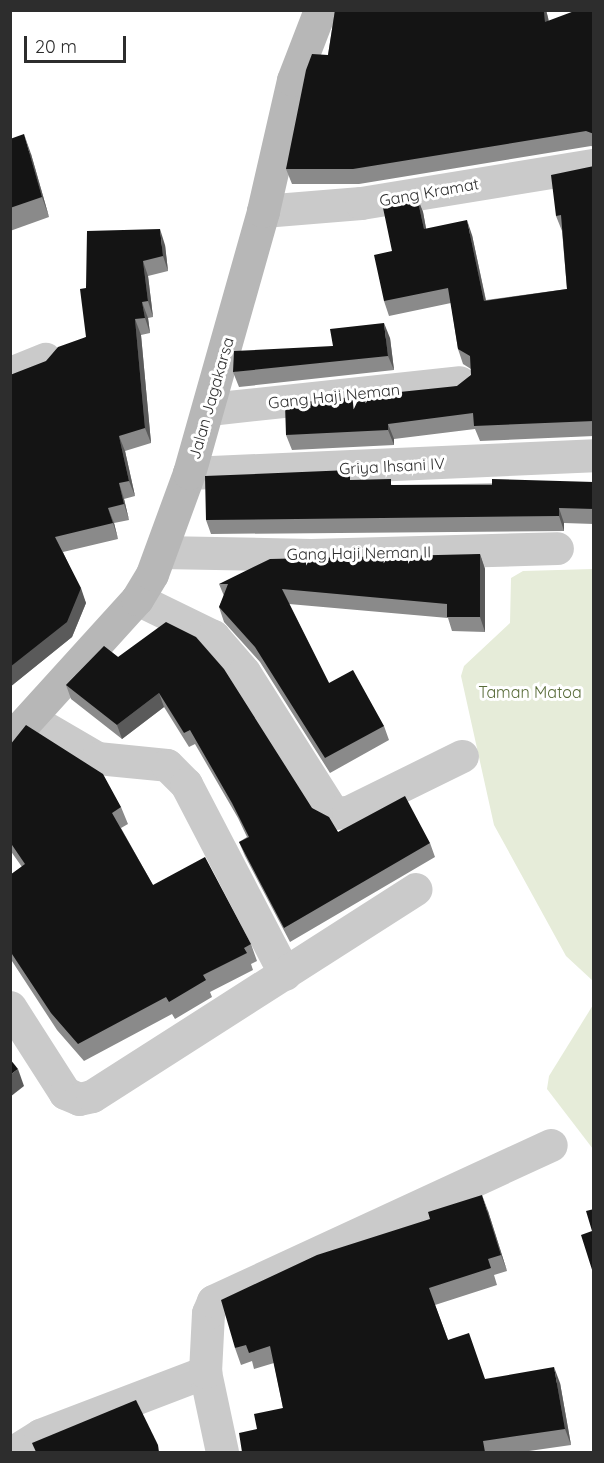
<!DOCTYPE html>
<html>
<head>
<meta charset="utf-8">
<style>
  body { margin:0 }
  #map { position:relative; width:604px; height:1463px; overflow:hidden; background:#fff; font-family:Quicksand,sans-serif }
  div>[style] { position:absolute }
  .green>* { inset:0; background:#e6ecd9 }
  .street>* { height:33px; margin:-16.5px; padding:0 16.5px; transform-origin:16.5px; border-radius:16.5px; background:#cacaca }
  .secondary>* { height:33px; margin:-16.5px; padding:0 16.5px; transform-origin:16.5px; border-radius:16.5px; background:#b7b7b7 }
  .wall>* { inset:0; background:#8a8a8a }
  .shaded-wall>* { inset:0; background:#5a5a5a }
  .building>* { inset:0; background:#141414 }
  span { translate:-50% -50%; white-space:nowrap; text-align:center; line-height:1.15; -webkit-text-stroke:6px #fff; paint-order:stroke }
  .street-label { font-size:16px; color:#2d2d2d }
  .park-label { font-size:16px; color:#586b38 }
  .frame { position:absolute; inset:0; border:12px solid #2d2d2d; pointer-events:none }
  .scale { position:absolute; left:24px; top:36px; width:102px; height:27px; box-sizing:border-box; border:3px solid #2d2d2d; border-top:0; padding-left:8px; font-size:18px; line-height:21px; white-space:nowrap; color:#2d2d2d; -webkit-text-stroke:4px #fff; paint-order:stroke }
</style>
</head>
<body>
<div id="map">
  <div class="green">
    <div style="clip-path:polygon(593px 569px,594px 569px,593px 981px,566px 956px,494px 825px,461px 676px,464px 666px,510px 623px,511px 578px,523px 571px)"></div>
    <div style="clip-path:polygon(593px 1005px,593px 1149px,547px 1089px,549px 1076px)"></div>
  </div>
  <div class="street">
    <div style="left:263px;top:211px;width:98px;rotate:-4.7deg"></div>
    <div style="left:361px;top:203px;width:236px;rotate:-9.3deg"></div>
    <div style="left:10px;top:373px;width:38px;rotate:-22deg"></div>
    <div style="left:209px;top:409px;width:252px;rotate:-6.1deg"></div>
    <div style="left:189px;top:473px;width:405px;rotate:-2.5deg"></div>
    <div style="left:161px;top:552px;width:150px;rotate:1.1deg"></div>
    <div style="left:311px;top:555px;width:246px;rotate:-1.6deg"></div>
    <div style="left:137px;top:599px;width:85px;rotate:26deg"></div>
    <div style="left:213px;top:636px;width:48px;rotate:49.3deg"></div>
    <div style="left:244px;top:672px;width:167px;rotate:57.7deg"></div>
    <div style="left:333px;top:813px;width:15px;rotate:-4deg"></div>
    <div style="left:348px;top:812px;width:127px;rotate:-26.2deg"></div>
    <div style="left:32px;top:720px;width:75px;rotate:30.3deg"></div>
    <div style="left:97px;top:758px;width:70px;rotate:5.7deg"></div>
    <div style="left:167px;top:765px;width:27px;rotate:45deg"></div>
    <div style="left:186px;top:784px;width:214px;rotate:62.5deg"></div>
    <div style="left:10px;top:1007px;width:102px;rotate:57.4deg"></div>
    <div style="left:65px;top:1093px;width:15px;rotate:23deg"></div>
    <div style="left:79px;top:1099px;width:13px;rotate:-13deg"></div>
    <div style="left:92px;top:1096px;width:384px;rotate:-32.6deg"></div>
    <div style="left:13px;top:1452px;width:32px;rotate:-32deg"></div>
    <div style="left:40px;top:1435px;width:177px;rotate:-20.9deg"></div>
    <div style="left:222px;top:1452px;width:82px;rotate:-102deg"></div>
    <div style="left:205px;top:1372px;width:59px;rotate:-87.1deg"></div>
    <div style="left:208px;top:1313px;width:13px;rotate:-67deg"></div>
    <div style="left:213px;top:1301px;width:372px;rotate:-24.8deg"></div>
  </div>
  <div class="secondary">
    <div style="left:10px;top:739px;width:189px;rotate:-47.8deg"></div>
    <div style="left:137px;top:599px;width:29px;rotate:-59deg"></div>
    <div style="left:152px;top:574px;width:108px;rotate:-69.9deg"></div>
    <div style="left:189px;top:473px;width:272px;rotate:-74.2deg"></div>
    <div style="left:263px;top:211px;width:134px;rotate:-77.1deg"></div>
    <div style="left:293px;top:80px;width:75px;rotate:-68.9deg"></div>
  </div>
  <div class="wall">
    <div style="clip-path:polygon(335px 10px,546px 10px,549px 21px,594px 10px,594px 147px,591px 146px,359px 184px,292px 184px,286px 169px,328px 55px)"></div>
    <div style="clip-path:polygon(10px 139px,31px 154px,49px 217px,10px 231px)"></div>
    <div style="clip-path:polygon(594px 166px,594px 436px,480px 441px,475px 429px,394px 439px,394px 445px,292px 450px,286px 435px,457px 386px,471px 375px,471px 369px,463px 364px,458px 349px,451px 303px,389px 316px,384px 301px,392px 251px,417px 197px,423px 212px,426px 229px,472px 235px,486px 300px,567px 289px,562px 231px,556px 216px)"></div>
    <div style="clip-path:polygon(165px 245px,168px 271px,148px 276px,153px 317px,148px 318px,150px 333px,141px 335px,151px 443px,125px 451px,135px 496px,124px 499px,129px 520px,114px 523px,118px 539px,63px 552px,86px 603px,72px 637px,10px 687px,46px 361px,86px 337px,86px 288px)"></div>
    <div style="clip-path:polygon(390px 338px,394px 370px,239px 387px,233px 372px,333px 346px)"></div>
    <div style="clip-path:polygon(353px 480px,393px 485px,594px 482px,594px 524px,564px 523px,564px 531px,211px 534px,206px 520px)"></div>
    <div style="clip-path:polygon(480px 554px,485px 569px,485px 632px,452px 631px,448px 618px,289px 604px,329px 683px,384px 726px,389px 740px,330px 773px,260px 662px,224px 622px,219px 607px,224px 596px,219px 584px)"></div>
    <div style="clip-path:polygon(104px 646px,312px 808px,338px 832px,430px 843px,435px 857px,290px 942px,245px 856px,239px 842px,247px 837px,238px 818px,195px 744px,189px 747px,164px 707px,122px 739px,71px 699px,66px 685px)"></div>
    <div style="clip-path:polygon(10px 745px,121px 807px,128px 824px,121px 828px,153px 885px,251px 944px,257px 961px,251px 964px,253px 970px,210px 992px,212px 997px,175px 1019px,172px 1014px,84px 1061px,57px 1030px,10px 958px,10px 875px,22px 867px,10px 850px)"></div>
    <div style="clip-path:polygon(488px 1211px,507px 1271px,494px 1275px,497px 1285px,435px 1305px,448px 1340px,485px 1379px,560px 1383px,571px 1445px,522px 1452px,242px 1452px,257px 1429px,283px 1408px,274px 1363px,254px 1369px,252px 1361px,241px 1365px,235px 1348px)"></div>
  </div>
  <div class="shaded-wall">
    <div style="clip-path:polygon(544px 10px,546px 10px,548px 18px,550px 37px,545px 22px)"></div>
    <div style="clip-path:polygon(24px 134px,31px 154px,49px 217px,42px 197px)"></div>
    <div style="clip-path:polygon(417px 197px,423px 212px,429px 244px,424px 229px)"></div>
    <div style="clip-path:polygon(467px 220px,472px 235px,489px 316px,484px 301px)"></div>
    <div style="clip-path:polygon(160px 229px,165px 245px,168px 271px,163px 256px)"></div>
    <div style="clip-path:polygon(143px 261px,148px 276px,153px 317px,148px 301px)"></div>
    <div style="clip-path:polygon(142px 302px,148px 318px,150px 333px,145px 318px)"></div>
    <div style="clip-path:polygon(135px 319px,141px 335px,151px 443px,145px 428px)"></div>
    <div style="clip-path:polygon(384px 323px,390px 338px,394px 370px,388px 356px)"></div>
    <div style="clip-path:polygon(388px 424px,394px 439px,394px 445px,388px 430px)"></div>
    <div style="clip-path:polygon(119px 436px,125px 451px,135px 496px,129px 481px)"></div>
    <div style="clip-path:polygon(119px 483px,124px 499px,129px 520px,124px 504px)"></div>
    <div style="clip-path:polygon(108px 508px,114px 523px,118px 539px,113px 523px)"></div>
    <div style="clip-path:polygon(559px 508px,564px 523px,564px 531px,559px 516px)"></div>
    <div style="clip-path:polygon(480px 554px,485px 569px,485px 632px,480px 617px)"></div>
    <div style="clip-path:polygon(81px 588px,86px 603px,72px 637px,10px 687px,10px 667px)"></div>
    <div style="clip-path:polygon(159px 693px,164px 707px,122px 739px,117px 725px)"></div>
    <div style="clip-path:polygon(18px 1069px,24px 1086px,10px 1097px,10px 1075px)"></div>
    <div style="clip-path:polygon(482px 1195px,488px 1211px,507px 1271px,501px 1255px)"></div>
    <div style="clip-path:polygon(554px 1367px,560px 1383px,571px 1445px,565px 1429px)"></div>
  </div>
  <div class="building">
    <div style="clip-path:polygon(335px 10px,544px 10px,545px 22px,577px 10px,594px 10px,594px 134px,586px 131px,353px 169px,286px 169px,306px 70px,312px 54px,328px 55px)"></div>
    <div style="clip-path:polygon(24px 134px,42px 197px,10px 208px,10px 139px)"></div>
    <div style="clip-path:polygon(594px 166px,594px 421px,474px 426px,473px 413px,388px 424px,388px 430px,286px 435px,285px 404px,457px 386px,471px 375px,470px 356px,458px 349px,448px 288px,384px 301px,374px 255px,392px 251px,382px 203px,417px 197px,424px 229px,467px 220px,484px 301px,567px 289px,561px 215px,556px 216px,551px 175px)"></div>
    <div style="clip-path:polygon(160px 229px,163px 256px,143px 261px,148px 301px,142px 302px,145px 318px,135px 319px,145px 428px,119px 436px,129px 481px,119px 483px,124px 504px,108px 508px,113px 523px,55px 537px,81px 588px,67px 622px,10px 667px,10px 375px,46px 361px,58px 347px,86px 337px,80px 289px,86px 288px,87px 231px)"></div>
    <div style="clip-path:polygon(384px 323px,388px 356px,233px 372px,234px 351px,333px 346px,330px 329px)"></div>
    <div style="clip-path:polygon(350px 470px,350px 480px,391px 479px,391px 485px,492px 485px,492px 479px,594px 482px,594px 509px,559px 508px,559px 516px,206px 520px,205px 476px)"></div>
    <div style="clip-path:polygon(480px 554px,480px 617px,447px 617px,447px 604px,282px 589px,329px 683px,353px 670px,384px 726px,325px 758px,255px 647px,219px 607px,228px 584px,219px 584px,270px 559px)"></div>
    <div style="clip-path:polygon(166px 622px,196px 637px,224px 669px,312px 808px,329px 817px,338px 832px,405px 796px,430px 843px,284px 928px,239px 842px,249px 837px,232px 803px,190px 730px,184px 733px,159px 693px,117px 725px,66px 685px,104px 646px,118px 657px)"></div>
    <div style="clip-path:polygon(26px 725px,103px 774px,121px 807px,112px 813px,153px 885px,205px 857px,251px 944px,244px 948px,247px 953px,203px 975px,206px 980px,169px 1002px,166px 997px,78px 1044px,51px 1013px,10px 951px,10px 875px,25px 864px,10px 842px,10px 745px)"></div>
    <div style="clip-path:polygon(10px 1059px,18px 1069px,10px 1075px)"></div>
    <div style="clip-path:polygon(482px 1195px,501px 1255px,488px 1259px,491px 1268px,429px 1288px,448px 1340px,469px 1333px,485px 1379px,554px 1367px,565px 1429px,483px 1441px,485px 1452px,242px 1452px,239px 1433px,257px 1429px,254px 1414px,283px 1408px,270px 1346px,249px 1353px,246px 1345px,235px 1348px,221px 1300px,317px 1255px,430px 1219px,428px 1212px)"></div>
    <div style="clip-path:polygon(594px 1209px,594px 1276px,581px 1235px,592px 1231px,586px 1211px)"></div>
    <div style="clip-path:polygon(136px 1400px,158px 1445px,159px 1452px,36px 1452px,32px 1443px)"></div>
  </div>
  <div class="street-label">
    <span style="left:429px;top:192px;rotate:-10deg">Gang Kramat</span>
    <span style="left:334px;top:396px;rotate:-6deg">Gang Haji Neman</span>
    <span style="left:211px;top:398px;rotate:-74deg">Jalan Jagakarsa</span>
    <span style="left:392px;top:466px;rotate:-3deg">Griya Ihsani IV</span>
    <span style="left:359px;top:553px;rotate:-1deg">Gang Haji Neman II</span>
  </div>
  <div class="park-label">
    <span style="left:530px;top:692px">Taman Matoa</span>
  </div>
  <div class="frame"></div>
  <div class="scale">20 m</div>
</div>
</body>
</html>
